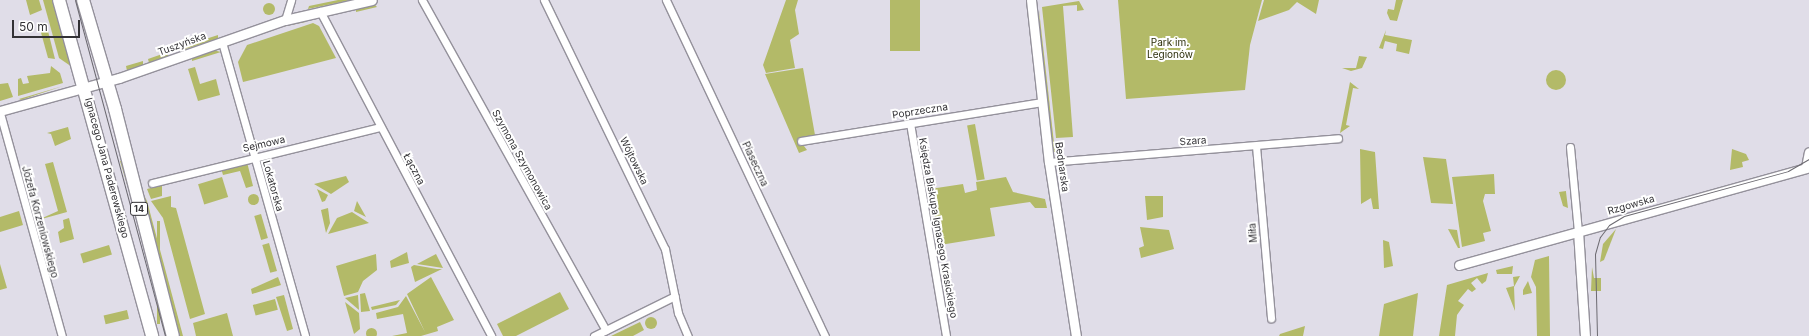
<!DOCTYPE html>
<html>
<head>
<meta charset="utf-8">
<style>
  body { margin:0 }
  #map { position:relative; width:1809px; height:336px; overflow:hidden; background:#e0dde8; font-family:Inter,sans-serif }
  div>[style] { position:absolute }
  .green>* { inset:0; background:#b3ba68; transform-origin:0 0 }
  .round { border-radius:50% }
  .roads { filter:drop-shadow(1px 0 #94919b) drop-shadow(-1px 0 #94919b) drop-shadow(0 1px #94919b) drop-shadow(0 -1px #94919b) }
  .minor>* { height:7px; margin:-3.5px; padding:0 3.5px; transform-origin:3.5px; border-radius:3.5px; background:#fff }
  .tertiary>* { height:9px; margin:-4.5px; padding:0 4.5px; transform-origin:4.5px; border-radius:4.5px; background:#fff }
  .primary>* { height:12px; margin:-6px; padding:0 6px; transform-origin:6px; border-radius:6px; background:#fff }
  .tram>* { height:1px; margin:-0.5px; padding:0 0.5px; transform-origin:0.5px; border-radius:0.5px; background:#6c6a71 }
  span { translate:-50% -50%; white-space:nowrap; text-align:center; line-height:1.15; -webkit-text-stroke:4px #fff; paint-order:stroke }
  .shield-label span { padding:1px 3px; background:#fff; border:1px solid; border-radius:3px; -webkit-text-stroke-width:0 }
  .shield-label { font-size:9px; color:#333236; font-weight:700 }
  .park-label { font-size:10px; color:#2d2f0b }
  .street-label { font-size:10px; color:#333236 }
  .scale { position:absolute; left:12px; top:20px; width:68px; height:18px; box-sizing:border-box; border:2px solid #333236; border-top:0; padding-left:5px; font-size:12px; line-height:14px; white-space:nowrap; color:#333236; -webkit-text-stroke:3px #fff; paint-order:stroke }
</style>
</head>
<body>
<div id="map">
  <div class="green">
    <div style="clip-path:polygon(26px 0,39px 0,42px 10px,30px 15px)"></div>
    <div style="clip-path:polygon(43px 0,55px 0,72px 67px,59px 58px)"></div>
    <div style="clip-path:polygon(338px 0,351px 0,308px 9px,309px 6px)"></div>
    <div style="clip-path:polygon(786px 0,798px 0,795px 10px,799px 34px,790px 40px,795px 68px,766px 73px,763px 65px)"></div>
    <div style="left:890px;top:0;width:30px;height:51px"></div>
    <div style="clip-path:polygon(1118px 0,1262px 0,1250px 45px,1245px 90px,1126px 99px)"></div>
    <div style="clip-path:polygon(1264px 0,1319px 0,1316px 14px,1297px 2px,1289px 10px,1258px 21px)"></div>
    <div style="clip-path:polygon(1396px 0,1403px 0,1397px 21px,1390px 20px,1387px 13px,1388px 9px,1394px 10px)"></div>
    <div style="clip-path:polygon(1079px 1px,1084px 10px,1077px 11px,1077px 5px,1063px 6px,1073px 137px,1056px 138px,1042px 7px)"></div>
    <div class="round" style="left:263px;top:3px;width:12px;height:12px"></div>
    <div style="clip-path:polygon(374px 4px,377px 7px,356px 12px,356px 8px)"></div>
    <div style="clip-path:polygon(1039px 10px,1055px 152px,1054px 152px,1041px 61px)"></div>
    <div style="clip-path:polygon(305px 20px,306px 22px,277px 28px,286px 25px)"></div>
    <div style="clip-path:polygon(313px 23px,319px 26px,336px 58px,243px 82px,238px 62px,247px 45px)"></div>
    <div style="clip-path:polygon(47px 27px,55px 59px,48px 58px,40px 29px)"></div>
    <div style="clip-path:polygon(1386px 30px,1385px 35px,1412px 40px,1409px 54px,1396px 51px,1397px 44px,1385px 41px,1383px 49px,1379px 48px)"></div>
    <div style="clip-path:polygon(218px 35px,218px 39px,182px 50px,181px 47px)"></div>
    <div style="clip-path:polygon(213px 50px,221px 52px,192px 61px,192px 57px)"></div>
    <div style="clip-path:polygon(168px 52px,168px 57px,149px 63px,148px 59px)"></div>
    <div style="clip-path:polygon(1359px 56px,1367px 57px,1362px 68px,1351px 71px,1342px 68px,1356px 68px)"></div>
    <div style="clip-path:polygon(143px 61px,143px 65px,127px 71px,126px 66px)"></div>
    <div style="clip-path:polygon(51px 66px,60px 73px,63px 83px,18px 96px,18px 79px,21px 78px,23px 84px,29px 83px,27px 76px,50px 73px)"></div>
    <div style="clip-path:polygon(195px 67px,200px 84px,216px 79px,220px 95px,198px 101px,188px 69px)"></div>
    <div style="clip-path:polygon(803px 68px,815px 135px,798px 138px,807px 150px,799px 153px,765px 74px)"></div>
    <div class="round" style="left:1546px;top:70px;width:20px;height:20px"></div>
    <div style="clip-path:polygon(1350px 82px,1359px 89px,1353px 88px,1346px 125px,1350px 126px,1340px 133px)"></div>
    <div style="clip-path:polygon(8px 83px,13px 97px,0 101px,0 84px)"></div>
    <div style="clip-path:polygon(63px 86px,21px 100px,19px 99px)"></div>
    <div style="left:975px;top:124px;width:56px;height:8px;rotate:80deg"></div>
    <div style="clip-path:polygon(68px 127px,71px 139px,55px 146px,51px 134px,47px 133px)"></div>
    <div style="clip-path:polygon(1360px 149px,1375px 152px,1379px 209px,1373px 209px,1371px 198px,1361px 204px)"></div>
    <div style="clip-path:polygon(1732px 149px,1746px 154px,1749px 160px,1742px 162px,1743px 167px,1730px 170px)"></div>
    <div style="clip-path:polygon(1423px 157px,1446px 159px,1453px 204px,1431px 203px)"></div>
    <div style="clip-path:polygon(123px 160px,130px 185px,133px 205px,120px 161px)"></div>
    <div style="clip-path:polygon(53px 162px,67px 212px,38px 220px,58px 211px,45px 164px)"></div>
    <div style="clip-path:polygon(247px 162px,253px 186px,246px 188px,240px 171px,223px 175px,221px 168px)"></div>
    <div style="clip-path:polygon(1494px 174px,1495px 194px,1485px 194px,1483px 201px,1491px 231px,1483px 233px,1485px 241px,1462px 247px,1452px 177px)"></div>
    <div style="clip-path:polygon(346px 176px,349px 182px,331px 194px,314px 184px)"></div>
    <div style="left:222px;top:177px;width:21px;height:25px;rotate:73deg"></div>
    <div style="clip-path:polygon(1006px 177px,1013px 192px,1045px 199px,1047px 208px,1035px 208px,1030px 202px,990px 208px,995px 236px,940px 245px,930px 189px,963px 184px,965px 193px,977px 190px,976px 182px)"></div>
    <div style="clip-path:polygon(162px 185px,162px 196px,151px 199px,147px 189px)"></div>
    <div style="clip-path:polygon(141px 189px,147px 201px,183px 336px,179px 336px)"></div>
    <div style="clip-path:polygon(317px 189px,328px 195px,325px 201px,322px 202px)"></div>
    <div style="clip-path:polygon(1566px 191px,1566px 192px,1568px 208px,1563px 206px,1559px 192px)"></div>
    <div class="round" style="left:247.5px;top:193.5px;width:11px;height:11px"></div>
    <div style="clip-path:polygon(171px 196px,171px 207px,176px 208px,205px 314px,190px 319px,163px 218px,151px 201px)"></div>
    <div style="clip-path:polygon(1145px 196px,1163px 196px,1163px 217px,1147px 220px)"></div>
    <div style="clip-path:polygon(357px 201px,366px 217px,354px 211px)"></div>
    <div style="clip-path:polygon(328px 208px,330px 223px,326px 233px,321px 210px)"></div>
    <div style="clip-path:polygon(19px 211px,23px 225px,0 232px,0 217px)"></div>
    <div style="clip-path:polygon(352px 212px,369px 223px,328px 234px,337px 218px)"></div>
    <div style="left:261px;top:214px;width:25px;height:7px;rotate:74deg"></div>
    <div style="clip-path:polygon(69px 218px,74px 239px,60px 243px,58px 232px,64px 228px,63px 220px)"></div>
    <div style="left:157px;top:221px;width:3px;height:103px"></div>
    <div style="clip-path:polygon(1140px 227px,1169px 230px,1174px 249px,1141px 258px,1139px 248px,1144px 246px)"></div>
    <div style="clip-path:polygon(1448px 229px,1457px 230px,1460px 248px,1458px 248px)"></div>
    <div style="clip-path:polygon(1616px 229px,1604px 260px,1600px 262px,1603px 244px)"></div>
    <div style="clip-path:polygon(1383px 240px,1389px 242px,1393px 266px,1384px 268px)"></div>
    <div style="left:269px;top:243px;width:29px;height:7px;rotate:74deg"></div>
    <div style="left:109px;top:245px;width:10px;height:30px;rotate:73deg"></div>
    <div style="clip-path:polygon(407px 252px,409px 263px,391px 268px,390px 261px)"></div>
    <div style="clip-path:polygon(376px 254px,377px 270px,363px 281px,358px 292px,344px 296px,336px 266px)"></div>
    <div style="clip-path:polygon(436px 254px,443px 268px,417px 264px)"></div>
    <div style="clip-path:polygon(1549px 256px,1550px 336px,1537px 336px,1536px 287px,1531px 277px,1535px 260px)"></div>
    <div style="clip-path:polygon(0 264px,7px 288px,0 290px)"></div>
    <div style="clip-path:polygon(414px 265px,437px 269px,442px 269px,415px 282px,411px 267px)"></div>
    <div style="clip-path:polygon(1513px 266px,1512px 274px,1497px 274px,1496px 270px)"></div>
    <div style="clip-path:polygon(1592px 267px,1594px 278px,1601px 278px,1601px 291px,1591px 291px)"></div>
    <div style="clip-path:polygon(1488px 273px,1486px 281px,1482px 284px,1477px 278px,1471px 283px,1476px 289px,1472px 292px,1468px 289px,1458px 301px,1464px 305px,1457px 315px,1455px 336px,1439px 336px,1447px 285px)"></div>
    <div style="clip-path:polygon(1520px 276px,1514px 287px,1515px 311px,1506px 288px,1514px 286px,1513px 277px)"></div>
    <div style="clip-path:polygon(278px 277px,281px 285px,252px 294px,251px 289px)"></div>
    <div style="clip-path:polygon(431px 277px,454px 320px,437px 327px,438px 331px,421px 336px,392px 336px,407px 333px,403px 314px,377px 319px,376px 313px,398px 307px,406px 296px,425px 332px,407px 294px)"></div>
    <div style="clip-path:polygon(1528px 281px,1532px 293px,1523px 295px,1523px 290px)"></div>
    <div style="clip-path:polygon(560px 292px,569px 309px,516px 336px,503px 336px,497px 324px)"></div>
    <div style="clip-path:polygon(365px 293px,370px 311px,361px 312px,360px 294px)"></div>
    <div style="clip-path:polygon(1418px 293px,1413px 336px,1379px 336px,1384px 304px)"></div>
    <div style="clip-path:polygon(284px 295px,293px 329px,287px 331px,276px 297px)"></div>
    <div style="clip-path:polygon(358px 295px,359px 310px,345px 298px)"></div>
    <div style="left:275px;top:299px;width:11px;height:23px;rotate:75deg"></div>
    <div style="clip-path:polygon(400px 300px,396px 305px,372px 310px,371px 307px)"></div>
    <div style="clip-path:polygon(345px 302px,359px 313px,360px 329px,354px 334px)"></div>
    <div style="left:127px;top:310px;width:9px;height:24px;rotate:77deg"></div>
    <div style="clip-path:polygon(227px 313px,233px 336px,196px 336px,193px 323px)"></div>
    <div class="round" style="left:645px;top:317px;width:12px;height:12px"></div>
    <div style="clip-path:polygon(640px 322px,644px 330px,633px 336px,611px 336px)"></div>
    <div style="clip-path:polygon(1305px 326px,1303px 336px,1279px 336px,1280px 334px)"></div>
    <div class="round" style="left:365.5px;top:327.5px;width:11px;height:11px"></div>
  </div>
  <div class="roads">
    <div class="minor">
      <div style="left:422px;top:0;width:378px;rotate:60.9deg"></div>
      <div style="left:544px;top:0;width:277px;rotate:64.1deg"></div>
      <div style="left:665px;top:249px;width:65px;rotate:78.5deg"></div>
      <div style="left:678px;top:313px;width:25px;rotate:67deg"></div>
      <div style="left:666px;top:0;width:372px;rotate:64.7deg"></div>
      <div style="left:320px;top:11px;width:367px;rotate:62.2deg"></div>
      <div style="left:285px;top:20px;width:21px;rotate:-73deg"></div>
      <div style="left:222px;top:42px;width:305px;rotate:74.2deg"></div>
      <div style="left:0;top:113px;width:231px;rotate:74.5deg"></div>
      <div style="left:910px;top:123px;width:216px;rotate:80.4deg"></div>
      <div style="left:801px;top:141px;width:244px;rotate:-9.2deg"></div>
      <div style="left:1256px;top:146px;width:173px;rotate:85deg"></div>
      <div style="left:1570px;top:147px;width:84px;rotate:84.6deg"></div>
      <div style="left:1049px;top:162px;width:290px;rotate:-4.7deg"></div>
      <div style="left:152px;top:183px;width:235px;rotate:-13.8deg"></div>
      <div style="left:594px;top:336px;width:90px;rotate:-26.3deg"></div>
    </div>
    <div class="tertiary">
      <div style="left:1031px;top:0;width:163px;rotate:83.7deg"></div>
      <div style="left:1049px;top:162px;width:176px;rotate:81.2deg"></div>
      <div style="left:0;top:111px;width:123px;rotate:-15.5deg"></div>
      <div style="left:119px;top:78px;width:176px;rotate:-19.3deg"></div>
      <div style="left:285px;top:20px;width:89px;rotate:-12.9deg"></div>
      <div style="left:1806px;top:167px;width:15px;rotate:-79deg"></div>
      <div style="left:1578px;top:231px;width:105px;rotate:86.2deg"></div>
      <div style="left:1459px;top:265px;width:363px;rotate:-15.6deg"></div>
    </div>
    <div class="primary">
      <div style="left:59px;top:0;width:349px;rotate:74.5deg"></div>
      <div style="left:83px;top:0;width:114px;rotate:73.6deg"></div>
      <div style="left:115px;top:109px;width:234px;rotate:75.7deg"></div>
    </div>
  </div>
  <div class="tram">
    <div style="left:75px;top:0;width:348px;rotate:75deg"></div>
    <div style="left:1597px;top:336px;width:82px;rotate:-91.4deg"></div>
    <div style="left:1595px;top:254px;width:18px;rotate:-74deg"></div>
    <div style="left:1600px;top:237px;width:15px;rotate:-53deg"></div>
    <div style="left:1609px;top:225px;width:17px;rotate:-31deg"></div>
    <div style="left:1624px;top:216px;width:170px;rotate:-15.3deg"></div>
    <div style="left:1788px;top:171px;width:24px;rotate:-30deg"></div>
  </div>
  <div class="shield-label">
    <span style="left:139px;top:209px">14</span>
  </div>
  <div class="park-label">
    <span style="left:1170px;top:48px">Park im.<br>Legionów</span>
  </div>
  <div class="street-label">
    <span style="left:182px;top:44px;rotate:-20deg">Tuszyńska</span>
    <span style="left:920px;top:111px;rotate:-9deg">Poprzeczna</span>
    <span style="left:1193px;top:141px;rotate:-4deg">Szara</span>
    <span style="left:264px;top:144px;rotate:-13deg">Sejmowa</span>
    <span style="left:522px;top:160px;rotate:61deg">Szymona Szymonowica</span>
    <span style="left:634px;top:161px;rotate:64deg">Wójtowska</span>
    <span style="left:755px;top:164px;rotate:65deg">Piaseczna</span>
    <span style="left:1062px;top:167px;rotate:82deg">Bednarska</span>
    <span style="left:107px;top:168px;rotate:75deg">Ignacego Jana Paderewskiego</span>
    <span style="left:414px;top:169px;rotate:62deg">Łączna</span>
    <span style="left:273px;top:186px;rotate:74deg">Lokatorska</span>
    <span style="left:1631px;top:205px;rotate:-16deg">Rzgowska</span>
    <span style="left:40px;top:222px;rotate:75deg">Józefa Korzeniowskiego</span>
    <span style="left:938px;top:228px;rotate:80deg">Księdza Biskupa Ignacego Krasickiego</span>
    <span style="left:1253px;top:233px;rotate:-95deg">Miła</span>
  </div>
  <div class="scale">50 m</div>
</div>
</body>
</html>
